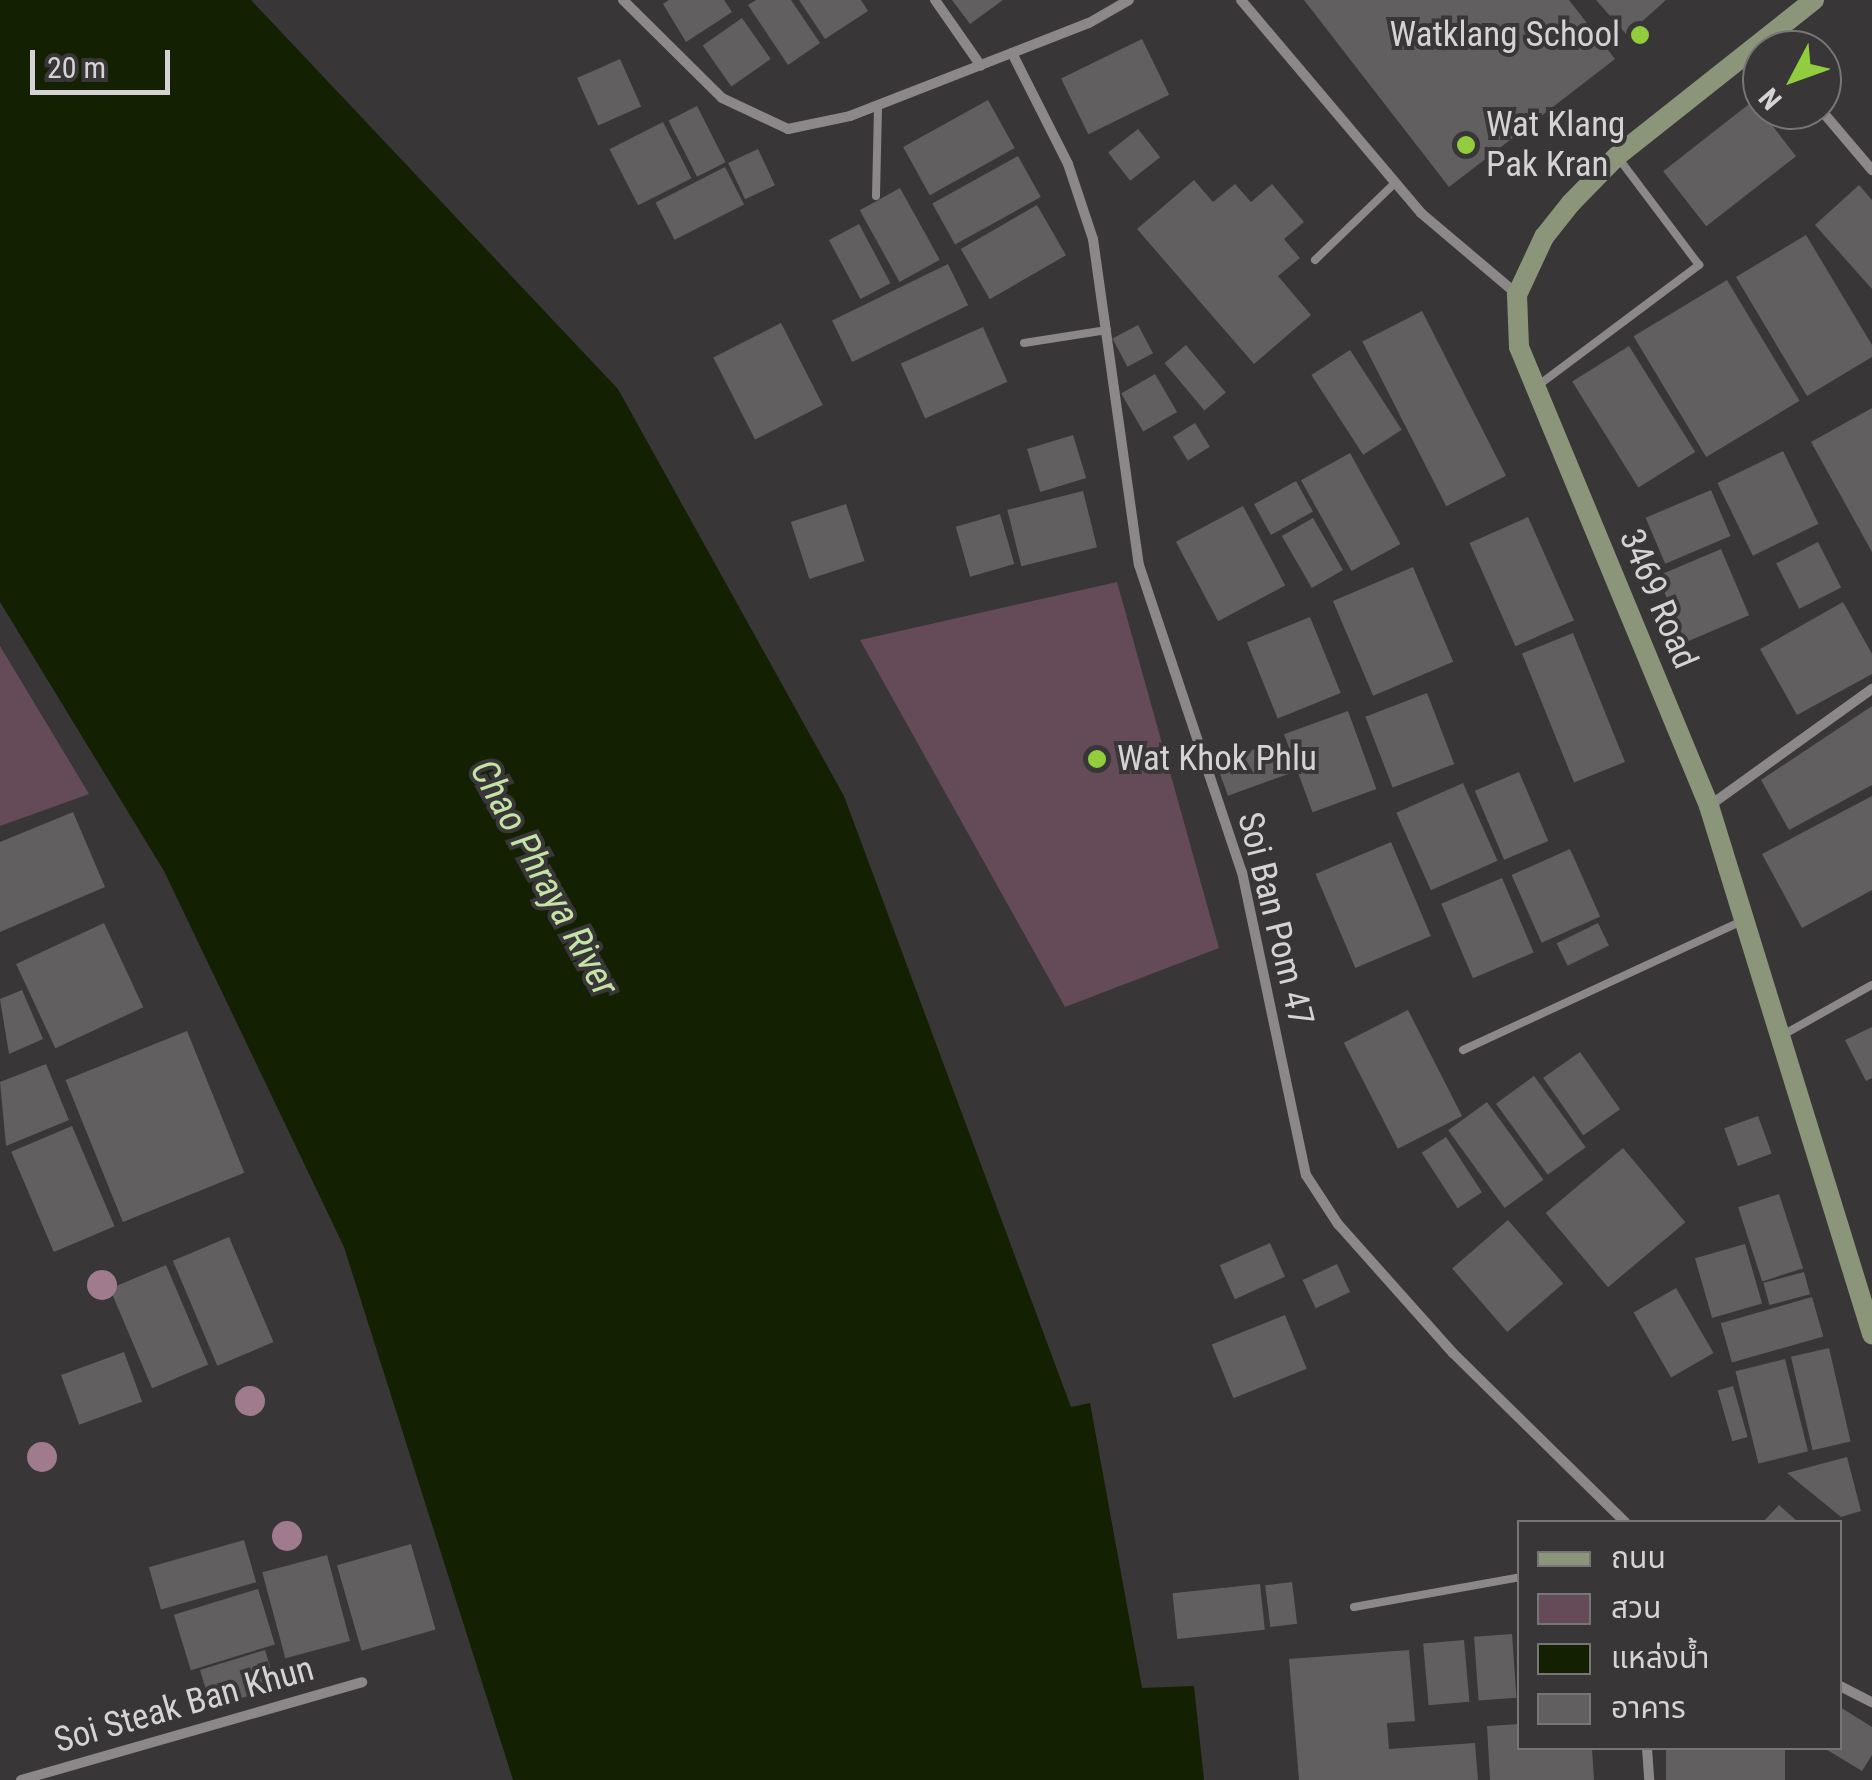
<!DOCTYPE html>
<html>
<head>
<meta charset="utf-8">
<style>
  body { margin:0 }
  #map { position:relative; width:1872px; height:1780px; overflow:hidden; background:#393637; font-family:"Roboto Condensed","Noto Sans Thai",sans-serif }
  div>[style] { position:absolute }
  .green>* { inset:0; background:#654b58 }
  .water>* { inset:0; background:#132002 }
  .building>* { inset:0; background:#625f60; transform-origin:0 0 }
  .lane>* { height:8px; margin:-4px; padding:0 4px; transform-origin:4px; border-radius:4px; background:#8c888a }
  .street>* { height:10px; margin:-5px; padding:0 5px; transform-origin:5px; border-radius:5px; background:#8c888a }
  .secondary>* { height:20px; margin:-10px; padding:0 10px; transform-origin:10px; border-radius:10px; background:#8b9579 }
  .trees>* { width:30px; height:30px; margin:-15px; border-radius:50%; background:#a07b8d }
  .dots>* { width:28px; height:28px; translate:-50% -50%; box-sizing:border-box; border:5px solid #393637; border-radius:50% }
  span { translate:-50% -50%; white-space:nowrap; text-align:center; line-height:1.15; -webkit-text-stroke:8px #393637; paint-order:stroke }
  .poi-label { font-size:35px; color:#d5d3d4 }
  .right { translate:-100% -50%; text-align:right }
  .left { translate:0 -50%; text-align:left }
  .street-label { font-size:35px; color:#d5d3d4 }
  .water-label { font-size:38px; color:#c5e3a7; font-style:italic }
  .legend { position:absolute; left:1517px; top:1520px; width:325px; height:230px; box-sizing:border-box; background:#393637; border:2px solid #777576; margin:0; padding:12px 18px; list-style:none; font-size:30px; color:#d5d3d4 }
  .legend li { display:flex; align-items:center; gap:20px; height:50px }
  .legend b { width:50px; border:2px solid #777576 }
  .north { position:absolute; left:1742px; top:30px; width:100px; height:100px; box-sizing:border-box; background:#393637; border:2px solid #777576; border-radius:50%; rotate:229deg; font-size:28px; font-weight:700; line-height:40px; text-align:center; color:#d5d3d4 }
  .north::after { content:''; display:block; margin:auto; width:35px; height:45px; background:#92cd3e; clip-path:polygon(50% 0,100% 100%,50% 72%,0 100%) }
  .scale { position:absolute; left:30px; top:50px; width:140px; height:45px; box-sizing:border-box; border:5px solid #d5d3d4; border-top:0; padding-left:12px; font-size:30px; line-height:35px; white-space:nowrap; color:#d5d3d4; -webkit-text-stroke:8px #393637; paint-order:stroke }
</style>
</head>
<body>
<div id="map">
  <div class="green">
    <div style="clip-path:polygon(1117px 582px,1219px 948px,1065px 1007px,860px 640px)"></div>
    <div style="clip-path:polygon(0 646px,89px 794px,0 826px)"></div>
  </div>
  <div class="water">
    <div style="clip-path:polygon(0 0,251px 0,618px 389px,844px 796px,1071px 1407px,1090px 1403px,1142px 1688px,1194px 1686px,1204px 1780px,513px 1780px,344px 1247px,164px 871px,0 602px)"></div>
  </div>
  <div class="building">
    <div style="clip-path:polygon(669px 0,724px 0,732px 12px,686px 42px,663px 4px)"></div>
    <div style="clip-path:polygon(756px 0,791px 0,820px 43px,788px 65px,748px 5px)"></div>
    <div style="clip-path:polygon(799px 0,861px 0,868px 11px,825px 39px)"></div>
    <div style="clip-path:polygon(952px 0,1003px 0,970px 24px)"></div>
    <div style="clip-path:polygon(1304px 0,1569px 0,1615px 59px,1449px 187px)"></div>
    <div style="clip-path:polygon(1596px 0,1666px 0,1627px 35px)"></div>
    <div style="left:742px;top:18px;width:50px;height:48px;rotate:55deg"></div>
    <div style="left:1142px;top:39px;width:62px;height:90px;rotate:64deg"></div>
    <div style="left:620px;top:59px;width:52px;height:47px;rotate:66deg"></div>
    <div style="left:988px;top:100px;width:55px;height:97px;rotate:61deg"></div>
    <div style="left:1753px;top:101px;width:70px;height:114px;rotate:52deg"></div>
    <div style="left:697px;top:106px;width:63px;height:32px;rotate:63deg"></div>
    <div style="left:663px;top:122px;width:63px;height:60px;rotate:63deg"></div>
    <div style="left:1138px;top:129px;width:36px;height:38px;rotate:52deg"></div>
    <div style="left:758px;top:149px;width:40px;height:33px;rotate:65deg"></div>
    <div style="left:1018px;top:156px;width:47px;height:98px;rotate:61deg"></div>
    <div style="left:725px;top:167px;width:42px;height:78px;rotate:63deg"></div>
    <div style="clip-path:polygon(1194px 180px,1213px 202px,1235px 184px,1251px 202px,1272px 184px,1304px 222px,1284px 239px,1300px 258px,1278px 276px,1311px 315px,1254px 364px,1137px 229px)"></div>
    <div style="clip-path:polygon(1859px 185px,1872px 200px,1872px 289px,1815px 225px)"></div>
    <div style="left:900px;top:188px;width:82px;height:46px;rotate:61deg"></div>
    <div style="left:1037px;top:205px;width:58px;height:88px;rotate:60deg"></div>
    <div style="left:859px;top:224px;width:67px;height:34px;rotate:62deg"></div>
    <div style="clip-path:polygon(1806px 235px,1872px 345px,1872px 357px,1807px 396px,1736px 277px)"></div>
    <div style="left:948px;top:264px;width:46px;height:129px;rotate:64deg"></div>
    <div style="left:1727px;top:280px;width:141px;height:109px;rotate:59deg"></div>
    <div style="left:1422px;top:311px;width:185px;height:67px;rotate:63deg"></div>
    <div style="left:781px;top:323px;width:92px;height:76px;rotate:63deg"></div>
    <div style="left:1138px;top:325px;width:32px;height:29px;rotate:62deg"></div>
    <div style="left:983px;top:327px;width:60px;height:90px;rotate:66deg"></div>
    <div style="left:1186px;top:345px;width:62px;height:28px;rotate:50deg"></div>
    <div style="left:1629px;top:346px;width:125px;height:67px;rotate:58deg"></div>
    <div style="left:1350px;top:350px;width:95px;height:46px;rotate:57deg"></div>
    <div style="left:1155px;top:374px;width:44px;height:39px;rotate:60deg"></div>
    <div style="clip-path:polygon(1872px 408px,1872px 552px,1811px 442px)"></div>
    <div style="left:1195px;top:423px;width:28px;height:26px;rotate:58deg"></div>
    <div style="left:1073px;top:435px;width:45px;height:48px;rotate:73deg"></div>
    <div style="left:1783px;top:451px;width:81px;height:73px;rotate:64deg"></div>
    <div style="left:1350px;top:453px;width:104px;height:56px;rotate:61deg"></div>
    <div style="left:1296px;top:481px;width:35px;height:48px;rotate:61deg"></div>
    <div style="left:1711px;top:490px;width:50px;height:71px;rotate:67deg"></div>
    <div style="left:1083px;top:491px;width:58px;height:78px;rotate:76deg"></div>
    <div style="left:846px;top:504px;width:60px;height:58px;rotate:72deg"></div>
    <div style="left:1243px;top:506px;width:90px;height:76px;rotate:62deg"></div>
    <div style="left:1000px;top:514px;width:52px;height:46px;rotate:74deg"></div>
    <div style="left:1528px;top:517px;width:113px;height:64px;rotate:66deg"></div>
    <div style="left:1313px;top:518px;width:60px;height:36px;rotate:60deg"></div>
    <div style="left:1818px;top:542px;width:51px;height:47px;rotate:63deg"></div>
    <div style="left:1721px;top:549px;width:72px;height:69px;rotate:67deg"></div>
    <div style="left:1413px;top:567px;width:103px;height:87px;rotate:67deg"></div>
    <div style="clip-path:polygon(1843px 602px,1872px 654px,1872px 674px,1797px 715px,1760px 649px)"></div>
    <div style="left:1310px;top:617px;width:82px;height:68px;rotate:68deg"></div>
    <div style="left:1573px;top:633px;width:139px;height:55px;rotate:68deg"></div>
    <div style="left:1427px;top:693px;width:76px;height:66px;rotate:69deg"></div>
    <div style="clip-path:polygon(1872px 706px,1872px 785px,1789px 830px,1761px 780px)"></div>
    <div style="left:1348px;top:711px;width:83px;height:68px;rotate:70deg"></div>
    <div style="left:1279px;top:740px;width:35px;height:67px;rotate:70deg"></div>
    <div style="left:1519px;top:772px;width:75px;height:48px;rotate:67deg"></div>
    <div style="left:1463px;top:783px;width:85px;height:73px;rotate:66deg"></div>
    <div style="clip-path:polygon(1872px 796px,1872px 890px,1802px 928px,1762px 854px)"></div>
    <div style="clip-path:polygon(73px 812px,105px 887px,0 932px,0 842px)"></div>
    <div style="left:1391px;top:842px;width:102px;height:82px;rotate:67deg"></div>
    <div style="left:1570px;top:849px;width:74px;height:64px;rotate:66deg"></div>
    <div style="left:1502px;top:878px;width:81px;height:66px;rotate:67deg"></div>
    <div style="left:104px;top:923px;width:93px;height:97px;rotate:65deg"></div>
    <div style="left:1598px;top:923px;width:25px;height:46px;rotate:64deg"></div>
    <div style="clip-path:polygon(22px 990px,43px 1039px,9px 1054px,0 999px)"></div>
    <div style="left:1408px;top:1010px;width:119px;height:72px;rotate:63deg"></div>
    <div style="clip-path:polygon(1872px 1027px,1872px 1078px,1866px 1081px,1845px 1040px)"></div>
    <div style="left:187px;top:1031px;width:153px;height:131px;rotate:68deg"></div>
    <div style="left:1580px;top:1052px;width:70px;height:45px;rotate:55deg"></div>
    <div style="clip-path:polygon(46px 1064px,69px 1120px,6px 1146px,0 1082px)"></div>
    <div style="left:1534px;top:1076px;width:88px;height:47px;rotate:54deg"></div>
    <div style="left:1487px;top:1102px;width:96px;height:48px;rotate:54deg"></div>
    <div style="left:1758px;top:1116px;width:40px;height:36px;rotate:70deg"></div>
    <div style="left:72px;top:1126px;width:109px;height:66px;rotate:67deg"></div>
    <div style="left:1446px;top:1137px;width:66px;height:29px;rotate:57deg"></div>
    <div style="left:1623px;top:1148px;width:97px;height:101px;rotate:50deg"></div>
    <div style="left:1779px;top:1194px;width:78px;height:43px;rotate:72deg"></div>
    <div style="left:1508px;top:1220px;width:84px;height:74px;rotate:49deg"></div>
    <div style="left:229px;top:1237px;width:114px;height:61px;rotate:67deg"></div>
    <div style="left:1270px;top:1243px;width:37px;height:55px;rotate:66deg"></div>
    <div style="left:1745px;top:1244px;width:62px;height:52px;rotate:74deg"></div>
    <div style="left:1337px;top:1264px;width:31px;height:38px;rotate:65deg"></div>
    <div style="left:166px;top:1265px;width:108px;height:61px;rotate:67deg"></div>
    <div style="left:1804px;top:1272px;width:23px;height:42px;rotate:75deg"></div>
    <div style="left:1676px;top:1288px;width:75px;height:49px;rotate:60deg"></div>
    <div style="left:1812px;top:1297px;width:41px;height:95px;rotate:74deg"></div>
    <div style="left:1285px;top:1315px;width:58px;height:79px;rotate:68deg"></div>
    <div style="left:1829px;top:1348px;width:96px;height:39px;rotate:77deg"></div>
    <div style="left:124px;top:1352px;width:53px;height:67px;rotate:70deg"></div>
    <div style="left:1785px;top:1359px;width:95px;height:51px;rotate:76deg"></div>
    <div style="left:1733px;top:1386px;width:53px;height:16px;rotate:74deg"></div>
    <div style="clip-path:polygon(1847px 1457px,1861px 1511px,1841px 1517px,1787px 1473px)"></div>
    <div style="clip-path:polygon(1779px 1505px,1798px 1522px,1763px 1522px)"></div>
    <div style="left:244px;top:1540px;width:44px;height:99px;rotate:74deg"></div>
    <div style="left:411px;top:1544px;width:89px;height:77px;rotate:74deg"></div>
    <div style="left:327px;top:1555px;width:89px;height:67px;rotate:75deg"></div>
    <div style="left:1292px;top:1582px;width:42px;height:27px;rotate:83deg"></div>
    <div style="left:1260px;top:1584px;width:46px;height:88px;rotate:84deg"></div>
    <div style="left:258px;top:1589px;width:58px;height:88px;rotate:73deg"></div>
    <div style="left:1512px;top:1634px;width:64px;height:38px;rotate:86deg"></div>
    <div style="left:1464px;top:1640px;width:62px;height:41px;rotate:85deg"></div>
    <div style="left:265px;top:1650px;width:39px;height:68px;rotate:73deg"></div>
    <div style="clip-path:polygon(1409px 1650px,1415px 1721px,1387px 1723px,1389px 1749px,1475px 1743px,1478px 1780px,1299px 1780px,1289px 1659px)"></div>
    <div style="clip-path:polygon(1840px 1707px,1872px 1727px,1872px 1755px,1862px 1771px,1824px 1748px,1840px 1748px)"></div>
    <div style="clip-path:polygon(1520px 1724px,1520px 1748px,1592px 1748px,1594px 1780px,1490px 1780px,1487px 1726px)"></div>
    <div style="left:1666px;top:1748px;width:119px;height:32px"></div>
  </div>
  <div class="lane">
    <div style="left:876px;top:196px;width:91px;rotate:-88.7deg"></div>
    <div style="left:1315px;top:260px;width:110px;rotate:-43.9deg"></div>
    <div style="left:1024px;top:343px;width:84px;rotate:-8.9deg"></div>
    <div style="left:1536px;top:387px;width:204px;rotate:-36.8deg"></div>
    <div style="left:1699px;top:265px;width:136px;rotate:-127deg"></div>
    <div style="left:1781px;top:1036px;width:104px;rotate:-29.3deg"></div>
    <div style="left:1463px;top:1050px;width:307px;rotate:-24.8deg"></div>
    <div style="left:1354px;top:1607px;width:169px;rotate:-10.2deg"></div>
  </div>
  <div class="street">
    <div style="left:623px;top:0;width:139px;rotate:44.7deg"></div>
    <div style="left:722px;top:98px;width:73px;rotate:25.2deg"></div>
    <div style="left:788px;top:129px;width:63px;rotate:-11.8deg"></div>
    <div style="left:850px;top:116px;width:256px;rotate:-21.3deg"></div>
    <div style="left:1089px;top:23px;width:46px;rotate:-29.9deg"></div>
    <div style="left:935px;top:0;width:80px;rotate:55.1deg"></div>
    <div style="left:1241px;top:0;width:279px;rotate:49.8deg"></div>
    <div style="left:1421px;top:213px;width:126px;rotate:40.2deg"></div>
    <div style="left:1012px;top:53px;width:124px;rotate:63.2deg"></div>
    <div style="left:1068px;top:164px;width:79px;rotate:71.6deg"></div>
    <div style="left:1093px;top:239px;width:329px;rotate:82deg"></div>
    <div style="left:1139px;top:565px;width:324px;rotate:71.5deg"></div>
    <div style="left:1242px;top:872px;width:310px;rotate:78.1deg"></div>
    <div style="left:1306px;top:1175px;width:59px;rotate:56.9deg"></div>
    <div style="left:1338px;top:1224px;width:173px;rotate:48.3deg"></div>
    <div style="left:1453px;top:1353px;width:241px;rotate:44.5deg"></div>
    <div style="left:1821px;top:110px;width:79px;rotate:49.6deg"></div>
    <div style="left:1709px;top:806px;width:201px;rotate:-35.7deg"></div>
    <div style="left:1840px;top:1686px;width:36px;rotate:27deg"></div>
    <div style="left:1647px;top:1748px;width:32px;rotate:86deg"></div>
    <div style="left:21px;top:1780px;width:355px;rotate:-16deg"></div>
  </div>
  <div class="secondary">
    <div style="left:1814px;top:0;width:251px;rotate:141.6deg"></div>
    <div style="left:1617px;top:156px;width:66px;rotate:134.4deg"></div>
    <div style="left:1571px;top:203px;width:43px;rotate:128.5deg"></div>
    <div style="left:1544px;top:237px;width:64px;rotate:115deg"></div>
    <div style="left:1517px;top:295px;width:52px;rotate:87.8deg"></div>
    <div style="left:1519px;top:347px;width:497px;rotate:67.5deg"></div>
    <div style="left:1709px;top:806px;width:553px;rotate:72.84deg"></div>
  </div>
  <div class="trees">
    <div style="left:102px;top:1285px"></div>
    <div style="left:250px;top:1401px"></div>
    <div style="left:42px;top:1457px"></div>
    <div style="left:287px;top:1536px"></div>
  </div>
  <div class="dots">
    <div style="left:1640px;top:35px;background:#92cd3e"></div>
    <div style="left:1466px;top:145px;background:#92cd3e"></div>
    <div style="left:1097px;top:759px;background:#92cd3e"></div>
  </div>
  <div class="poi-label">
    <span class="right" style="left:1620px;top:35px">Watklang School</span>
    <span class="left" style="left:1486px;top:145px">Wat Klang<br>Pak Kran</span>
    <span class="left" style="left:1117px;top:759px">Wat Khok Phlu</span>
  </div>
  <div class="street-label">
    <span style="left:1658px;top:599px;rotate:67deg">3469 Road</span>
    <span style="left:1275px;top:919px;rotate:76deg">Soi Ban Pom 47</span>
    <span style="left:184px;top:1705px;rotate:-16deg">Soi Steak Ban Khun</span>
  </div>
  <div class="water-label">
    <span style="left:544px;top:878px;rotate:61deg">Chao Phraya River</span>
  </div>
  <ul class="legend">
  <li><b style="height:12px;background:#8b9579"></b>ถนน</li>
  <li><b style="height:28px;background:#654b58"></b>สวน</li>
  <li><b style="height:28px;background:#132002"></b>แหล่งน้ำ</li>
  <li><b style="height:28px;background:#625f60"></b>อาคาร</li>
  </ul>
  <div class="north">N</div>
  <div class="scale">20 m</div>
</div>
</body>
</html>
